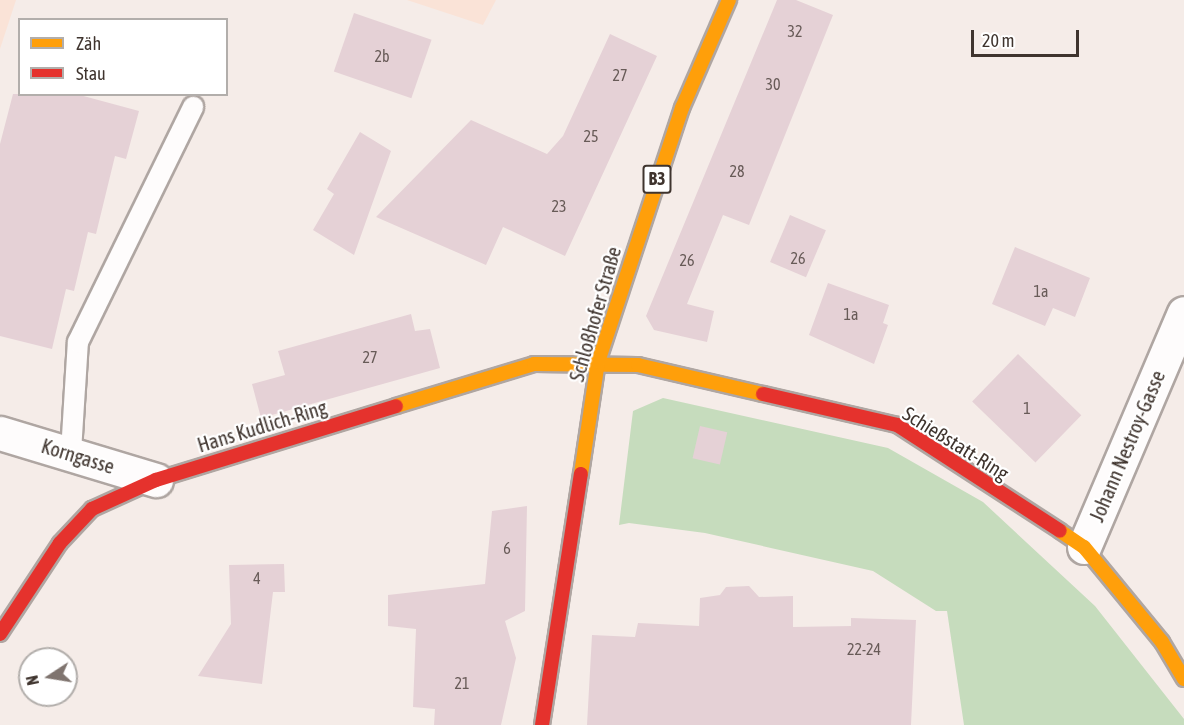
<!DOCTYPE html>
<html>
<head>
<meta charset="utf-8">
<style>
  body { margin:0 }
  #map { position:relative; width:1184px; height:725px; overflow:hidden; background:#f5ece8; font-family:"Asap Condensed",sans-serif }
  div>[style] { position:absolute }
  .built>* { inset:0; background:#fae3d7 }
  .green>* { inset:0; background:#c6dcbd }
  .building>* { inset:0; background:#e5d1d6; transform-origin:0 0 }
  .roads { filter:drop-shadow(2px 0 #afa6a2) drop-shadow(-2px 0 #afa6a2) drop-shadow(0 2px #afa6a2) drop-shadow(0 -2px #afa6a2) }
  .lane>* { height:20px; margin:-10px; padding:0 10px; transform-origin:10px; border-radius:10px; background:#fefcfc }
  .street>* { height:33px; margin:-16.5px; padding:0 16.5px; transform-origin:16.5px; border-radius:16.5px; background:#fefcfc }
  .slow>* { height:14px; margin:-7px; padding:0 7px; transform-origin:7px; border-radius:7px; background:#ff9f0a }
  .jam>* { height:14px; margin:-7px; padding:0 7px; transform-origin:7px; border-radius:7px; background:#e5322d }
  span { translate:-50% -50%; white-space:nowrap; text-align:center; line-height:1.15; -webkit-text-stroke:4.5px #fff; paint-order:stroke }
  .number-label { font-size:16px; color:#685b58 }
  .number-label span { -webkit-text-stroke-width:0 }
  .shield-label span { padding:2px 4px; background:#fff; border:2px solid; border-radius:4px; -webkit-text-stroke-width:0 }
  .shield-label { font-size:18px; color:#3f342e; font-weight:700 }
  .street-label { font-size:20px; color:#3f342e }
  .legend { position:absolute; left:18px; top:18px; width:210px; height:78px; box-sizing:border-box; background:#fff; border:2px solid #b2aeab; margin:0; padding:8px 10px; list-style:none; font-size:18px; color:#3f342e }
  .legend li { display:flex; align-items:center; gap:12px; height:30px }
  .legend b { width:30px; border:2px solid #b2aeab }
  .north { position:absolute; left:18px; top:647px; width:60px; height:60px; box-sizing:border-box; background:#fff; border:2px solid #b2aeab; border-radius:50%; rotate:258deg; font-size:16px; font-weight:700; line-height:24px; text-align:center; color:#3f342e }
  .north::after { content:''; display:block; margin:auto; width:21px; height:27px; background:#7f746f; clip-path:polygon(50% 0,100% 100%,50% 72%,0 100%) }
  .scale { position:absolute; left:971px; top:30px; width:108px; height:27px; box-sizing:border-box; border:3px solid #3f342e; border-top:0; padding-left:8px; font-size:18px; line-height:21px; white-space:nowrap; color:#3f342e; -webkit-text-stroke:4px #fff; paint-order:stroke }
</style>
</head>
<body>
<div id="map">
  <div class="built">
    <div style="clip-path:polygon(0 0,16px 0,0 49px)"></div>
    <div style="clip-path:polygon(407px 0,496px 0,483px 25px)"></div>
  </div>
  <div class="green">
    <div style="clip-path:polygon(663px 398px,888px 448px,983px 502px,1095px 606px,1184px 719px,1184px 725px,964px 725px,947px 611px,936px 611px,873px 571px,705px 533px,629px 523px,619px 525px,633px 411px)"></div>
  </div>
  <div class="building">
    <div style="clip-path:polygon(777px 0,796px 0,833px 15px,749px 225px,723px 215px,687px 304px,714px 311px,707px 342px,654px 330px,646px 316px)"></div>
    <div style="left:354px;top:13px;width:82px;height:62px;rotate:19deg"></div>
    <div style="clip-path:polygon(610px 34px,657px 56px,565px 256px,503px 227px,486px 265px,376px 217px,471px 120px,547px 154px,563px 136px)"></div>
    <div style="clip-path:polygon(13px 94px,76px 94px,139px 111px,126px 159px,115px 156px,96px 234px,88px 232px,74px 291px,66px 289px,52px 349px,0 336px,0 144px)"></div>
    <div style="clip-path:polygon(360px 132px,391px 151px,354px 255px,313px 230px,334px 194px,327px 189px)"></div>
    <div style="left:790px;top:215px;width:39px;height:51px;rotate:23deg"></div>
    <div style="clip-path:polygon(1015px 247px,1090px 278px,1075px 317px,1053px 308px,1045px 326px,992px 304px)"></div>
    <div style="clip-path:polygon(828px 283px,889px 305px,883px 323px,888px 325px,874px 364px,809px 335px)"></div>
    <div style="clip-path:polygon(411px 314px,415px 331px,430px 329px,440px 368px,261px 418px,252px 384px,285px 375px,278px 351px)"></div>
    <div style="left:1018px;top:354px;width:88px;height:66px;rotate:44deg"></div>
    <div style="left:700px;top:426px;width:28px;height:33px;rotate:13deg"></div>
    <div style="clip-path:polygon(527px 506px,525px 611px,505px 621px,516px 658px,501px 725px,434px 725px,435px 709px,413px 707px,416px 629px,388px 626px,388px 595px,485px 584px,492px 511px)"></div>
    <div style="clip-path:polygon(284px 564px,285px 592px,273px 592px,262px 684px,198px 676px,231px 624px,229px 565px)"></div>
    <div style="clip-path:polygon(749px 586px,759px 597px,793px 596px,793px 627px,851px 626px,851px 618px,916px 620px,911px 725px,587px 725px,592px 635px,635px 637px,638px 623px,699px 626px,700px 598px,720px 595px,726px 587px)"></div>
  </div>
  <div class="roads">
    <div class="lane">
      <div style="left:71px;top:452px;width:110px;rotate:-86.4deg"></div>
      <div style="left:78px;top:342px;width:262px;rotate:-63.9deg"></div>
    </div>
    <div class="street">
      <div style="left:0;top:433px;width:163px;rotate:16.8deg"></div>
      <div style="left:1084px;top:547px;width:254px;rotate:-66.9deg"></div>
    </div>
    <div class="slow">
      <div style="left:396px;top:406px;width:144px;rotate:-16.9deg"></div>
      <div style="left:534px;top:364px;width:104px;rotate:0.6deg"></div>
      <div style="left:638px;top:365px;width:128px;rotate:13.1deg"></div>
      <div style="left:581px;top:474px;width:113px;rotate:-81.4deg"></div>
      <div style="left:598px;top:362px;width:268px;rotate:-71.7deg"></div>
      <div style="left:682px;top:108px;width:118px;rotate:-66.5deg"></div>
      <div style="left:1060px;top:531px;width:29px;rotate:34deg"></div>
      <div style="left:1084px;top:547px;width:123px;rotate:50.6deg"></div>
      <div style="left:1162px;top:642px;width:43px;rotate:59.3deg"></div>
    </div>
    <div class="jam">
      <div style="left:763px;top:394px;width:138px;rotate:13deg"></div>
      <div style="left:897px;top:425px;width:194px;rotate:33deg"></div>
      <div style="left:0;top:634px;width:109px;rotate:-56.6deg"></div>
      <div style="left:60px;top:543px;width:47px;rotate:-46.7deg"></div>
      <div style="left:92px;top:509px;width:70px;rotate:-24.4deg"></div>
      <div style="left:156px;top:480px;width:251px;rotate:-17.1deg"></div>
      <div style="left:542px;top:725px;width:254px;rotate:-81.2deg"></div>
    </div>
  </div>
  <div class="number-label">
    <span style="left:795px;top:31px">32</span>
    <span style="left:382px;top:56px">2b</span>
    <span style="left:620px;top:75px">27</span>
    <span style="left:773px;top:84px">30</span>
    <span style="left:591px;top:136px">25</span>
    <span style="left:737px;top:171px">28</span>
    <span style="left:559px;top:206px">23</span>
    <span style="left:798px;top:258px">26</span>
    <span style="left:687px;top:260px">26</span>
    <span style="left:1041px;top:291px">1a</span>
    <span style="left:851px;top:314px">1a</span>
    <span style="left:370px;top:357px">27</span>
    <span style="left:1027px;top:408px">1</span>
    <span style="left:507px;top:548px">6</span>
    <span style="left:257px;top:578px">4</span>
    <span style="left:864px;top:649px">22-24</span>
    <span style="left:462px;top:683px">21</span>
  </div>
  <div class="shield-label">
    <span style="left:657px;top:179px">B3</span>
  </div>
  <div class="street-label">
    <span style="left:595px;top:314px;rotate:-74deg">Schloßhofer Straße</span>
    <span style="left:262px;top:426px;rotate:-17deg">Hans Kudlich-Ring</span>
    <span style="left:956px;top:443px;rotate:32deg">Schießstatt-Ring</span>
    <span style="left:1127px;top:446px;rotate:-67deg">Johann Nestroy-Gasse</span>
    <span style="left:78px;top:456px;rotate:17deg">Korngasse</span>
  </div>
  <ul class="legend">
  <li><b style="height:8px;background:#ff9f0a"></b>Zäh</li>
  <li><b style="height:8px;background:#e5322d"></b>Stau</li>
  </ul>
  <div class="north">N</div>
  <div class="scale">20 m</div>
</div>
</body>
</html>
